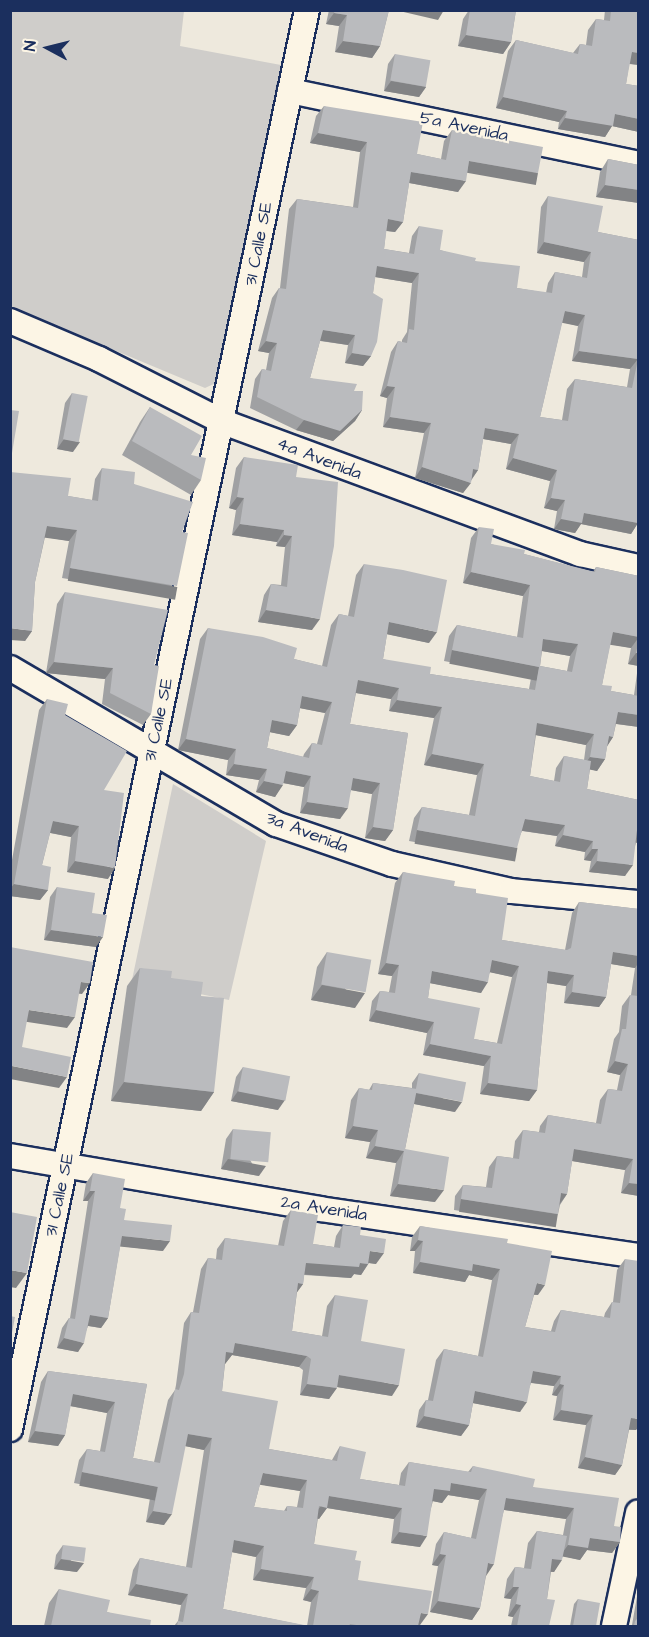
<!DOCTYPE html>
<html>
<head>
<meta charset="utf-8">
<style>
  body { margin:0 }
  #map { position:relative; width:649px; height:1637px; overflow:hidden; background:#eee9dd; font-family:"Architects Daughter",sans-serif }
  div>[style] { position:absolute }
  .green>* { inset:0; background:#cfcdca }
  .roads { filter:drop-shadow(2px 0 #1b2f5e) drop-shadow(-2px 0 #1b2f5e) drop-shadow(0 2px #1b2f5e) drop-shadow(0 -2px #1b2f5e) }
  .minor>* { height:24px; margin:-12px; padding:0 12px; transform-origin:12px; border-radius:12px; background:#fcf5e5 }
  .wall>* { inset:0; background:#a0a1a3 }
  .shaded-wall>* { inset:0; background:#828385; transform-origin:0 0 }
  .building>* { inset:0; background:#babbbe; transform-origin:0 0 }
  span { translate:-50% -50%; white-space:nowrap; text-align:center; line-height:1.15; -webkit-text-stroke:4.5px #fcf5e5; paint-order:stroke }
  .street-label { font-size:18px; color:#1b2f5e }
  .frame { position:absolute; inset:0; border:12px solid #1b2f5e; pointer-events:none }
  .north { position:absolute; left:18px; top:18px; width:60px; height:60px; -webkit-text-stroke:4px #fcf5e5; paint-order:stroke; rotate:277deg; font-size:16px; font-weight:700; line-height:24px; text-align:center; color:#1b2f5e }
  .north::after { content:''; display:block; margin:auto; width:21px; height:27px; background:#1b2f5e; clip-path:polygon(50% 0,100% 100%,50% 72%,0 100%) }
</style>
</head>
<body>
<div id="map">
  <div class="green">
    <div style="clip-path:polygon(11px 11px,184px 11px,180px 46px,281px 65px,220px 381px,205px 388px,11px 307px)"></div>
    <div style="clip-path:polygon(173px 784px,266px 841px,229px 1000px,132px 980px)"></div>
  </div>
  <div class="roads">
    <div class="minor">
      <div style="left:290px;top:91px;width:356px;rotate:11.8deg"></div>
      <div style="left:10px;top:321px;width:97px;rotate:23.1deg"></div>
      <div style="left:99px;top:359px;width:139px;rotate:26.9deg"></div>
      <div style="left:223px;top:422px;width:381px;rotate:20.3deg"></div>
      <div style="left:580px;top:554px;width:59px;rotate:12.6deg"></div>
      <div style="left:10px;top:668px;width:308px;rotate:30.4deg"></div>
      <div style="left:276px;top:824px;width:123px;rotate:19deg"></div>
      <div style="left:392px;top:864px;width:122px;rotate:12.8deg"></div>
      <div style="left:511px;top:891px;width:128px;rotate:5.4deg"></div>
      <div style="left:10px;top:1156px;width:314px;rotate:9.7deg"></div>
      <div style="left:320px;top:1209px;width:321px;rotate:8.4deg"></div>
      <div style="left:10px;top:1429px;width:1450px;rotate:-78.18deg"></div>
      <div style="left:614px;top:1626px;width:116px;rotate:-78deg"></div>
    </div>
  </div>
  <div class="wall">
    <div style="clip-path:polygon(329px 10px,389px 10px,380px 46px,372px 58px,335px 52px,339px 26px,326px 24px)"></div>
    <div style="clip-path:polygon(469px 10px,516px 10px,511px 42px,503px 54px,458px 46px,463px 19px)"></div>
    <div style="clip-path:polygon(605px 10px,639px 10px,639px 65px,629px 64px,626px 84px,639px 86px,639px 132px,612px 126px,605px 137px,558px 129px,559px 122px,496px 108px,508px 51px,516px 40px,573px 53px,580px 44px,586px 45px,588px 30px,596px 19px,604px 20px)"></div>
    <div style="clip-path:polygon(395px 54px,426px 87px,419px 97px,384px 91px,388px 64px)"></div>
    <div style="clip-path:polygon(evenodd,324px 106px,417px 154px,441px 159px,444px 141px,452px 130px,538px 173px,531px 183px,467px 172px,458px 192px,409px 183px,403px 222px,395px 232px,386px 231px,384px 249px,409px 253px,412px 236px,419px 226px,440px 250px,475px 261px,517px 288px,546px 293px,548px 283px,555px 272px,582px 277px,584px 262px,537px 253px,541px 207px,548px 196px,598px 232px,639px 240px,639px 521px,631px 534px,581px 524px,575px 533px,554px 529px,557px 511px,544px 508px,550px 481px,506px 469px,511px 444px,483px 439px,478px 470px,463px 493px,415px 478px,424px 433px,383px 427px,387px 398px,380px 396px,391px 352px,398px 341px,402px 342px,402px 340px,407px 332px,412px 283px,375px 277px,373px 293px,371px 356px,363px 366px,345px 363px,348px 345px,320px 341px,310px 378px,354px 391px,362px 410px,355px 421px,333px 441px,296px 430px,250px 408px,255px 379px,262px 369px,266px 370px,269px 353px,258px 351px,272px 298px,279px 288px,280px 288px,289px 209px,297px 199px,353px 207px,360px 152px,310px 143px,316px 116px,324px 106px,562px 322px,578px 326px,572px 361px,630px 369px,627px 387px,575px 379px,567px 389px,562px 420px,540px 417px,562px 322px)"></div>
    <div style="clip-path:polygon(608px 159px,639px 165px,639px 203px,596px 197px,600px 172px)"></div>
    <div style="clip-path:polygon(72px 393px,73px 452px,57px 449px,65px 403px)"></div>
    <div style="clip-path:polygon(150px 407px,191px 455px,201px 480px,191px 495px,122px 455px,140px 422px)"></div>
    <div style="clip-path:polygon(244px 457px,296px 477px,312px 630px,258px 622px,264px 595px,271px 584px,281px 585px,285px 547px,276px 546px,277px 542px,232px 535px,236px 510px,229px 508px,236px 468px)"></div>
    <div style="clip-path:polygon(102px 468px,134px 484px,182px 532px,170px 596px,62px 578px,69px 541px,45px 537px,35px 582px,32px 631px,25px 641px,10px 472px,68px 496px,92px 500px,95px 479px)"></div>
    <div style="clip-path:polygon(evenodd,479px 527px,491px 544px,524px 554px,593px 572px,596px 567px,639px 576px,639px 727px,616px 724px,613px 737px,607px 746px,605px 759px,597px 771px,590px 769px,587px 789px,639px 800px,639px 843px,636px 843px,625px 876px,589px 872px,591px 861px,584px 860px,585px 852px,555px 846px,557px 836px,522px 831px,509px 859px,409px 841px,414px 818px,422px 807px,469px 815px,477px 775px,424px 765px,434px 718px,389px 711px,391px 699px,356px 693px,350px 724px,408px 733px,393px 830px,385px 841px,365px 838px,372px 794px,351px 790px,340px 819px,300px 813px,304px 787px,283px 783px,275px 797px,256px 792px,259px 780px,226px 775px,228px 760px,178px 750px,200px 639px,208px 628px,294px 659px,322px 666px,331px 625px,339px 614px,348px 616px,356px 575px,364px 564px,429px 643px,387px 634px,383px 659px,430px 674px,529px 689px,531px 678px,444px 661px,449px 636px,457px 625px,517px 637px,523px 596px,463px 583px,471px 538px,479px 527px,610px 644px,631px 648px,628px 664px,638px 666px,634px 695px,611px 691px,602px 685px,610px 644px,479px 527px,542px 651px,570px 656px,567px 671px,540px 666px,542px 651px,479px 527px,300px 708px,325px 713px,317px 744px,312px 743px,304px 754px,303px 757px,267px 748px,270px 732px,289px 736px,297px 725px,300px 708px,479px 527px,536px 735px,586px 745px,584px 760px,564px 756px,556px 768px,554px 781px,530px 776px,536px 735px)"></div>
    <div style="clip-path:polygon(65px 592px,154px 665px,151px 714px,143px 725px,102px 704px,105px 679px,46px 673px,57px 604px)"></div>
    <div style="clip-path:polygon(47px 699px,65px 715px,104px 790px,108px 879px,67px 872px,71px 837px,50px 833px,42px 865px,48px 890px,40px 900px,10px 896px,10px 871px,39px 710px)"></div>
    <div style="clip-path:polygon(evenodd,403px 872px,454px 886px,476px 893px,502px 940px,565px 950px,572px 913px,579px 902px,639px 909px,639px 1196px,621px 1193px,625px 1170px,572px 1161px,567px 1194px,560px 1205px,558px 1214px,551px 1225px,454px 1210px,455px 1196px,463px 1185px,486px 1187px,489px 1167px,497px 1156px,513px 1158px,515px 1141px,523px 1130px,539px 1132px,540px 1126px,548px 1115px,596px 1123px,600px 1100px,608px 1089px,617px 1090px,620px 1075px,607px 1072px,614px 1039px,619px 1032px,622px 1006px,630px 995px,631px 995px,635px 968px,611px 964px,606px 997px,599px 1007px,564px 1003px,566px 986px,547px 983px,537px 1090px,529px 1101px,480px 1094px,484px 1066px,423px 1055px,427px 1033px,369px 1021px,372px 1001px,380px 991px,389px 992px,392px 976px,378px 974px,395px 883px,403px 872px,490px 972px,512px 977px,497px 1043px,474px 1039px,428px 998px,430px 983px,481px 993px,490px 972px)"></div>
    <div style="clip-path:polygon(57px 887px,92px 913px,96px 947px,44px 940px,50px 897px)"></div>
    <div style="clip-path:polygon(327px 952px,355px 1008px,311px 1000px,317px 967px)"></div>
    <div style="clip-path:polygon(140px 968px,171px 978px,201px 996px,214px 1092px,201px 1111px,111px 1101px,127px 986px)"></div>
    <div style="clip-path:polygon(243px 1067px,278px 1110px,231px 1101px,236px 1077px)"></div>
    <div style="clip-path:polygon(419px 1073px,455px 1112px,414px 1104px,405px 1149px,435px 1202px,390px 1196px,396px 1163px,366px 1158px,370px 1142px,345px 1138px,351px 1100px,359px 1088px,369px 1090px,373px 1083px,412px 1088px,412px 1083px)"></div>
    <div style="clip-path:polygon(233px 1129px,259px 1176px,221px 1169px,226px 1139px)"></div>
    <div style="clip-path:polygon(93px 1173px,120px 1208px,124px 1220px,163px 1251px,120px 1246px,108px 1318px,101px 1328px,88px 1326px,78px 1352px,57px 1348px,62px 1328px,69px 1318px,70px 1318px,88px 1201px,83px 1201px,86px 1183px)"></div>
    <div style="clip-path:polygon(evenodd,291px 1210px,313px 1244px,334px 1247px,336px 1236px,343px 1225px,360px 1235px,376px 1264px,369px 1263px,361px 1275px,354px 1274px,351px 1278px,304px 1275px,303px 1284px,297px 1292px,292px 1331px,322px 1336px,327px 1306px,335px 1295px,392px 1396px,337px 1387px,329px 1399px,300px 1395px,303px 1370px,299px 1367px,232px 1355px,225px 1364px,222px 1391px,269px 1449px,332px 1460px,340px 1446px,360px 1479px,399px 1485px,401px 1473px,409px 1462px,468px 1472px,473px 1466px,533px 1487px,614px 1526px,620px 1542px,612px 1553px,587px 1550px,580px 1560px,563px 1556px,554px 1572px,551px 1572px,547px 1599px,549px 1626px,511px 1626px,513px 1617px,508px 1616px,511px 1599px,504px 1598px,507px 1579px,515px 1567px,524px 1568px,528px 1543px,537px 1531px,563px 1535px,566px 1519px,504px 1510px,486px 1576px,480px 1608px,472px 1620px,430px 1612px,438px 1566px,432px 1565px,436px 1544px,444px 1532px,471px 1538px,479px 1500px,448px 1495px,442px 1503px,433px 1501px,420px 1547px,391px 1543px,394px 1519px,327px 1508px,319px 1519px,318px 1518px,314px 1544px,355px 1560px,358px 1580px,420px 1625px,419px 1625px,418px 1626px,174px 1626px,178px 1621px,181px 1605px,128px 1595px,133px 1570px,140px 1558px,186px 1567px,204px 1450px,185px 1446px,164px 1525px,146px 1522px,150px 1498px,74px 1483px,79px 1460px,87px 1449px,100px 1451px,107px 1413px,70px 1406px,65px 1435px,58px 1446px,28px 1442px,41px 1382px,48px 1371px,147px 1384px,133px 1458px,154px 1462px,168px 1400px,175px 1390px,176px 1385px,184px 1323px,191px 1312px,193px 1312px,201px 1269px,208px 1258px,216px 1259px,217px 1249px,225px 1238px,278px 1246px,283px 1221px,291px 1210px,260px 1484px,300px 1491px,297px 1507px,287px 1506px,284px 1511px,254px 1507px,260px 1484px,291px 1210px,232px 1552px,256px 1557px,253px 1580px,306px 1588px,303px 1600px,311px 1602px,307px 1626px,223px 1609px,232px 1552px)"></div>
    <div style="clip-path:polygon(420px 1226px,507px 1243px,538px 1295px,534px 1295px,525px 1327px,551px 1331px,554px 1321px,561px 1310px,604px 1317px,605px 1313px,612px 1302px,613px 1302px,617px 1270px,625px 1259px,636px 1430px,629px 1430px,622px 1465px,615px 1475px,578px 1468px,586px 1425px,553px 1420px,557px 1396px,552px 1395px,554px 1386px,531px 1383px,520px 1412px,473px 1403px,469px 1425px,461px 1436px,416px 1427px,419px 1410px,426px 1400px,428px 1400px,436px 1360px,444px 1349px,478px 1356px,492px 1280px,469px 1275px,465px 1282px,413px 1273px,415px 1251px,410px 1251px,412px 1237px)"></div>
    <div style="clip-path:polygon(63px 1545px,77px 1572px,54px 1569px,56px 1555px)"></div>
    <div style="clip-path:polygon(639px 1585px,639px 1626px,631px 1626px,632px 1625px)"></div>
    <div style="clip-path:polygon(59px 1589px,107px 1612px,150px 1626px,44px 1626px,49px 1603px)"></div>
    <div style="clip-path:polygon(578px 1599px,596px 1626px,570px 1626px,574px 1604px)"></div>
  </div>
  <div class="shaded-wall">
    <div style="clip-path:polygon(395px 10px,444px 10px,438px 20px)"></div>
    <div style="clip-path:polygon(334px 13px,347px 15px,339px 26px,326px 24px)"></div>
    <div style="clip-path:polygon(466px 35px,511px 42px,503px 54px,458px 46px)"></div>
    <div style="clip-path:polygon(343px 41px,380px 46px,372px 58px,335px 52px)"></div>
    <div style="clip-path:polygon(632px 52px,639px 53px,639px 65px,624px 63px)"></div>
    <div style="clip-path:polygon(391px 81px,426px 87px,419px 97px,384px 91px)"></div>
    <div style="clip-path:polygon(503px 97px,567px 111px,559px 122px,496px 108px)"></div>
    <div style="clip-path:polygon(615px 114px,639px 119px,639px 132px,612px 126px,605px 137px,558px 129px,565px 118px)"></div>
    <div style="clip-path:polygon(318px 133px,367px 142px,360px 152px,310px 143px)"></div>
    <div style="left:469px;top:161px;width:70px;height:12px;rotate:10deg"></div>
    <div style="clip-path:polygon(411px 172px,466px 181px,458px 192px,404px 182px)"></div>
    <div style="clip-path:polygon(605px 185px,639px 190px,639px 203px,596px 197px)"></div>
    <div style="clip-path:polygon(388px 219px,403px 222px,395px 232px,381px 230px)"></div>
    <div style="clip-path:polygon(544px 242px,591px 252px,584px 262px,537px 253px)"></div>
    <div style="clip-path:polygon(377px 266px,419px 273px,412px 283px,369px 276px)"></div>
    <div style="clip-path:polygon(565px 311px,585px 315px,578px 326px,558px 322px)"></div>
    <div style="clip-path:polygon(323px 330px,355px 335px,348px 345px,316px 340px)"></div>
    <div style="clip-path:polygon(266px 341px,277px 343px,269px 353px,258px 351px)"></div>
    <div style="clip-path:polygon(579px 351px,638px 359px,630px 369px,572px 361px)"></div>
    <div style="clip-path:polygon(352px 353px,371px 356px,363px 366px,345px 363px)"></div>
    <div style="clip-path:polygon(387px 386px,395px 387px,387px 398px,380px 396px)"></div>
    <div style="clip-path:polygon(362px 410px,355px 421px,333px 441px,296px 430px,304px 420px)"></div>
    <div style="clip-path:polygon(390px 417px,431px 423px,424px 433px,383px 427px)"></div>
    <div style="clip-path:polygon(485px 428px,519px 434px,511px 444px,478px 438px)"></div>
    <div style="clip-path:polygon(64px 439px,80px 442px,73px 452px,57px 449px)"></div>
    <div style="clip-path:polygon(513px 458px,557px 470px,550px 481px,506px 469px)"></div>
    <div style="clip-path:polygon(422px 467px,471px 483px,463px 493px,415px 478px)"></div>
    <div style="clip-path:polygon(473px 469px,478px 470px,471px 480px)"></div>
    <div style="clip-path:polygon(237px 497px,244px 498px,236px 510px,229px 508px)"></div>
    <div style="clip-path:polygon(551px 498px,565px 500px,557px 511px,544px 508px)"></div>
    <div style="clip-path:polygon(584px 513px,638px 523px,631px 534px,581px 524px,575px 533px,554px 529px,561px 519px)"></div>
    <div style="clip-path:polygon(240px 524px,284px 530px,277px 542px,232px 535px)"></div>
    <div style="clip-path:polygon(47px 526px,77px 530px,69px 541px,40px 537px)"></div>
    <div style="clip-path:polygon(284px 535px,292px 536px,285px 547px,276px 546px)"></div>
    <div style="left:70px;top:568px;width:109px;height:13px;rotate:10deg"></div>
    <div style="clip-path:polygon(471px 572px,530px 585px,523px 596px,463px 583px)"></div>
    <div style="clip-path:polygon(266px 610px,320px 619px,312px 630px,258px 622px)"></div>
    <div style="clip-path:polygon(389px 622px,437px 632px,429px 643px,381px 633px)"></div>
    <div style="clip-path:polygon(10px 628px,32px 631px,25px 641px,10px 640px)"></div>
    <div style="clip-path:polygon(613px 632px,639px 637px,631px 648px,605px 644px)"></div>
    <div style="clip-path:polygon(543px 639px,578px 644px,570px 656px,536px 650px)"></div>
    <div style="left:452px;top:650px;width:89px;height:14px;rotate:11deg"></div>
    <div style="clip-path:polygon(636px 653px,639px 653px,639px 666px,628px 664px)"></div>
    <div style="clip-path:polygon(54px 662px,113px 668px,105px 679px,46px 673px)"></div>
    <div style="clip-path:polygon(358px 680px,399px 688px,391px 699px,350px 692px)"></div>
    <div style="clip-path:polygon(302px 696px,332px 702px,325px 713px,294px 707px)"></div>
    <div style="clip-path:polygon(397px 700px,442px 707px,434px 718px,389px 711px)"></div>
    <div style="clip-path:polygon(618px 712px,639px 715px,639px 727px,610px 723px)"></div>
    <div style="clip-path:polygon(272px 720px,297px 725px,289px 736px,264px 731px)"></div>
    <div style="clip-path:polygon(537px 723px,594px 734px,586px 745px,530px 734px)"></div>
    <div style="clip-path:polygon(609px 736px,613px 737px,606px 748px)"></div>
    <div style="clip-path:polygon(186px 739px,236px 749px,228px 760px,178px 750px)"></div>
    <div style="clip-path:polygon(432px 754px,484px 764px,477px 775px,424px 765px)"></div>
    <div style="clip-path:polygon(590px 757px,605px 759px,597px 771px,582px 768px)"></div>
    <div style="clip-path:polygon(234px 764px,267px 769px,259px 780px,226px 775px)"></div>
    <div style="clip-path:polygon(286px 771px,311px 776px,304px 787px,278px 782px)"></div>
    <div style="clip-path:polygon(353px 778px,380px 783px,372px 794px,345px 789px)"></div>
    <div style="clip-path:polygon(264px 781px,283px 785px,275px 797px,256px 792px)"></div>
    <div style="clip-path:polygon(307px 802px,348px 808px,340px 819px,300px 813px)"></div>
    <div style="clip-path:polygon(525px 819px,565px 825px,557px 836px,517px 830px)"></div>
    <div style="clip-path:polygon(53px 821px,79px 826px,71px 837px,46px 832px)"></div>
    <div style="clip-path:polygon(373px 827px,393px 830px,385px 841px,365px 838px)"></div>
    <div style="left:417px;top:830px;width:102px;height:14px;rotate:10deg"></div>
    <div style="clip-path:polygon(637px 830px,639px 831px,639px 843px,629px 841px)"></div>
    <div style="clip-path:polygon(563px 835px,593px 841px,585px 852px,555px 846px)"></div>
    <div style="clip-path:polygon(592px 849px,598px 849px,591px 861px,584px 860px)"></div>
    <div style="clip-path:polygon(75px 861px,115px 868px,108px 879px,67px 872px)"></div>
    <div style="clip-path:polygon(597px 861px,633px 865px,625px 876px,589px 872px)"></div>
    <div style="clip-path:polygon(14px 884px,48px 890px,40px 900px,10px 896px,10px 889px)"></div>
    <div style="clip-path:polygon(51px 930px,103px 937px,96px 947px,44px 940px)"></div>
    <div style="clip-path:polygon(613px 952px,639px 956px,639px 962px,635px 968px,605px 963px)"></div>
    <div style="clip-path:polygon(492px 960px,519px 966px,512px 977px,484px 971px)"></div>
    <div style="clip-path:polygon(386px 963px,399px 965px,392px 976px,378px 974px)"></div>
    <div style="clip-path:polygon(432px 971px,488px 982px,481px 993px,424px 982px)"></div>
    <div style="clip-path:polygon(548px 971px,574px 975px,566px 986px,540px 982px)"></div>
    <div style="clip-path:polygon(81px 982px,90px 983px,82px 994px,73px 993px)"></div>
    <div style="clip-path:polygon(322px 985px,365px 993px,355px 1008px,311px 1000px)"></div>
    <div style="clip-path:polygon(572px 992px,606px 997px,599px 1007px,564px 1003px)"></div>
    <div style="clip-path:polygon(29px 1010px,75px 1017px,67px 1028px,21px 1021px)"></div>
    <div style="clip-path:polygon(376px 1010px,434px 1022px,427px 1033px,369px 1021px)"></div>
    <div style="clip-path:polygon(430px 1044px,491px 1056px,484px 1066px,423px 1055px)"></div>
    <div style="clip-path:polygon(615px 1061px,628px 1064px,620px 1075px,607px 1072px)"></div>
    <div style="clip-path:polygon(12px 1066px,67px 1077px,59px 1088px,10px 1079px,10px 1069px)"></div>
    <div style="clip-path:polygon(124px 1082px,214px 1092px,201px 1111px,111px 1101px)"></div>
    <div style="clip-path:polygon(488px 1083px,537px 1090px,529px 1101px,480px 1094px)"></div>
    <div style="clip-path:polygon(238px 1091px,285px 1100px,278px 1110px,231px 1101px)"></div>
    <div style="clip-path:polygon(416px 1093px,462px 1102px,455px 1112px,409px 1103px)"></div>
    <div style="clip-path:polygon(353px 1126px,378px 1130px,370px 1142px,345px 1138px)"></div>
    <div style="clip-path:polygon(375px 1146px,404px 1151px,396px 1163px,366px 1158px)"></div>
    <div style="clip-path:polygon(574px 1149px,633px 1159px,625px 1170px,566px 1160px)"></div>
    <div style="clip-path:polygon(228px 1159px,266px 1166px,259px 1176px,221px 1169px)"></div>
    <div style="clip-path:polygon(629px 1183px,639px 1184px,639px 1196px,621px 1193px)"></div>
    <div style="clip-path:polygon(398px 1184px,444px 1190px,435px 1202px,390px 1196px)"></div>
    <div style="clip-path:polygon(90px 1191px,95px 1191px,88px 1201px,83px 1201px)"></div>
    <div style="clip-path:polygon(561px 1193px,567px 1194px,559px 1205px)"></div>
    <div style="left:461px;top:1199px;width:98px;height:13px;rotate:9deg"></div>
    <div style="clip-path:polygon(122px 1236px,170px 1241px,163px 1251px,115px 1246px)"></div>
    <div style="clip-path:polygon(418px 1240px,423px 1241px,415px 1251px,410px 1251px)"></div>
    <div style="clip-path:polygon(370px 1251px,384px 1253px,376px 1264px,362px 1262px)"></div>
    <div style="clip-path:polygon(420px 1262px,473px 1264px,500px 1269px,492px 1280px,469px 1275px,465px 1282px,413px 1273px)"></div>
    <div style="clip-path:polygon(306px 1263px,360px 1263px,368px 1264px,361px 1275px,354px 1274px,351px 1278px,298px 1274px)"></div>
    <div style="clip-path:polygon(10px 1270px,27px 1273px,16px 1288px,10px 1287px)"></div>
    <div style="clip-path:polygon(298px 1283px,303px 1284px,295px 1295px)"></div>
    <div style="clip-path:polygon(537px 1283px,545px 1285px,538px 1295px,530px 1294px)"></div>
    <div style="clip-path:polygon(90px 1315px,108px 1318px,101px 1328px,83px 1325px)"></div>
    <div style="clip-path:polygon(64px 1338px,84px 1343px,78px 1352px,57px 1348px)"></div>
    <div style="clip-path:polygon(235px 1343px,307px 1356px,299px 1367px,232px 1355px,225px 1364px,218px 1363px,226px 1352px)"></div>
    <div style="clip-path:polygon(533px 1371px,561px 1376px,554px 1386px,526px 1382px)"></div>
    <div style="clip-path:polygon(339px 1375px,399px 1385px,392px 1396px,331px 1386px)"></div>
    <div style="clip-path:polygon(307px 1384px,337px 1388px,329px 1399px,300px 1395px)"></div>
    <div style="clip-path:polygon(560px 1384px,564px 1385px,557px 1396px,552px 1395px)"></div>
    <div style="clip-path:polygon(475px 1391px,527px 1402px,520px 1412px,467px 1402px)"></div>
    <div style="clip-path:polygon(73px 1394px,115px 1402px,107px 1413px,65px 1405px)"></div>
    <div style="clip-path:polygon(561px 1410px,593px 1415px,586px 1425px,553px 1420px)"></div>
    <div style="clip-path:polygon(424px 1416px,469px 1425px,461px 1436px,416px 1427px)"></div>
    <div style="clip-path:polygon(631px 1418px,639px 1419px,639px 1427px,636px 1430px,624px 1429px)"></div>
    <div style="clip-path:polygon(35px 1431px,65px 1435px,58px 1446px,28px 1442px)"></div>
    <div style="clip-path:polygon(188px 1434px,212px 1438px,204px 1450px,180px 1445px)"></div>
    <div style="clip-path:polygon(585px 1457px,622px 1465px,615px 1475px,578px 1468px)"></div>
    <div style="left:82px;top:1472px;width:77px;height:14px;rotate:11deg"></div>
    <div style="clip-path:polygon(263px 1473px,307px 1480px,300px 1491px,255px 1484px)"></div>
    <div style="clip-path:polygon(451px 1483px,487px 1489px,479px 1500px,448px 1495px,442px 1503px,427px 1500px,434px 1489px)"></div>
    <div style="clip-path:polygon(329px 1496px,402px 1508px,394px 1519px,327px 1508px,319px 1519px,312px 1517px)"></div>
    <div style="clip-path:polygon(506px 1498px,574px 1508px,566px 1519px,498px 1509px)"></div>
    <div style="clip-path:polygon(153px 1511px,172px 1514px,164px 1525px,146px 1522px)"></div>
    <div style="clip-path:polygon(399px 1532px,427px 1536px,420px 1547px,391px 1543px)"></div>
    <div style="clip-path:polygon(590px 1538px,620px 1542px,612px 1553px,587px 1550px,580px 1560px,560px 1556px,568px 1545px)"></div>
    <div style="clip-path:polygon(234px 1540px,264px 1546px,256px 1557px,226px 1551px)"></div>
    <div style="clip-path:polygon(440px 1554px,446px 1555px,438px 1566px,432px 1565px)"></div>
    <div style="clip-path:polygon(61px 1559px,84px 1563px,77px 1572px,54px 1569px)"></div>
    <div style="clip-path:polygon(552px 1559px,562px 1560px,554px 1572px,544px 1571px)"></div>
    <div style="clip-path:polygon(488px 1563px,494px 1564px,486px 1576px)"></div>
    <div style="clip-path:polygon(261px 1569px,314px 1577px,306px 1588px,253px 1580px)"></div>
    <div style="clip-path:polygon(136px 1584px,188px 1594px,181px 1605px,128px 1595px)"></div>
    <div style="clip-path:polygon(513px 1587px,519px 1587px,511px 1599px,504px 1598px)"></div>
    <div style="clip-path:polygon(311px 1589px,319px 1591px,311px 1602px,303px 1600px)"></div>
    <div style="clip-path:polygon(438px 1601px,480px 1608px,472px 1620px,430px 1612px)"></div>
    <div style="clip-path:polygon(516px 1604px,521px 1605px,513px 1617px,508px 1616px)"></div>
    <div style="clip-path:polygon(421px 1613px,428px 1614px,420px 1625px,413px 1624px)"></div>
  </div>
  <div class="building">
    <div style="clip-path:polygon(335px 10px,389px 10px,380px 46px,343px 41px,347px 15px,334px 13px)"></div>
    <div style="clip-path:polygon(470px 10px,516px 10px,511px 42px,466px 35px)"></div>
    <div style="clip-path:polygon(611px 10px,639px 10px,639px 53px,632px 52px,626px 84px,639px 86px,639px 119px,615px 114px,613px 126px,565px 118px,567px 111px,503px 97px,516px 40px,578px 54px,580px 44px,592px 46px,596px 19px,610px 21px)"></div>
    <div style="left:395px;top:54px;width:36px;height:27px;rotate:10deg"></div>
    <div style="clip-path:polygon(evenodd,324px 106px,423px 122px,417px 154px,446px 160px,452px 130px,543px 147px,538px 173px,469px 161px,466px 181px,411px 172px,403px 222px,388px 219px,384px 249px,414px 254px,419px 226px,443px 230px,440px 250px,476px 258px,475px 261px,520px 266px,517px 288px,552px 293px,555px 272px,587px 278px,591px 252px,544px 242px,548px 196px,603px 206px,598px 232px,639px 240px,638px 523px,584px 513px,582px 523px,561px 519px,565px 500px,551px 498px,557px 470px,513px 458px,519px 434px,485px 428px,478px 470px,473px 469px,471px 483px,422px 467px,431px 423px,390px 417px,395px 387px,387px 386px,398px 341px,407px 343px,409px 329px,414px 330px,419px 273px,377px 266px,373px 293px,383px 299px,377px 342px,371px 356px,352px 353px,355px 335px,323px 330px,310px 378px,357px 384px,354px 391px,363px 391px,362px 410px,340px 431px,304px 420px,257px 397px,262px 369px,271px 371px,277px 343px,266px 341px,279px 288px,286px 289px,297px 199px,358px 208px,367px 142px,318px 133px,324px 106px,565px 311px,585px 315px,579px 351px,638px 359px,632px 388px,575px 379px,568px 421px,540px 417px,565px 311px)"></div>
    <div style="clip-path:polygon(608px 159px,639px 165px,639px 190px,605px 185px)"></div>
    <div style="left:72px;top:393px;width:16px;height:47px;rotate:11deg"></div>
    <div style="clip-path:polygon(150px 407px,202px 436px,191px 455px,206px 458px,201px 480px,132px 441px)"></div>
    <div style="clip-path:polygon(10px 410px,19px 411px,10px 465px)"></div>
    <div style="clip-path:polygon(244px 457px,298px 465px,296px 477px,338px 482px,334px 546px,320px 619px,266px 610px,271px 584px,287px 587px,292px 536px,284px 535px,284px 530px,240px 524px,244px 498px,237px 497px)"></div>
    <div style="clip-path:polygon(102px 468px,135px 472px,134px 484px,193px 502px,182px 532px,188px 533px,177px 586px,70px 568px,77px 530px,47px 526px,35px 582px,32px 631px,10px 628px,10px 472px,71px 478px,68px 496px,98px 501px)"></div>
    <div style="clip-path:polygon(evenodd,479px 527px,494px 529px,491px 544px,525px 550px,524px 554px,595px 572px,596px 567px,639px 576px,639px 637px,613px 632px,602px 685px,612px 686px,611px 691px,639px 696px,639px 715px,618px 712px,613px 737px,609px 736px,605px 759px,590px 757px,594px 734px,537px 723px,530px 776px,560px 782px,564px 756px,591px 761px,587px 789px,639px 800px,639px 831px,637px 830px,633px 865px,597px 861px,598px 849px,592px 849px,593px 841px,563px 835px,565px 825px,525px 819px,517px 848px,417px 830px,422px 807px,475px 816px,484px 764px,432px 754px,442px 707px,397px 700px,399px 688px,358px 680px,350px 724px,408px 733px,393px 830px,373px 827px,380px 783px,353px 778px,348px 808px,307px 802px,311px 776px,286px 771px,283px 785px,264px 781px,267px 769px,234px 764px,236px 749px,186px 739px,208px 628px,263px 637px,297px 648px,294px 659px,327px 667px,339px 614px,354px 617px,364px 564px,403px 570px,447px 580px,437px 632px,389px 622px,383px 659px,431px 667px,430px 674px,535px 690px,539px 667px,452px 650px,457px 625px,523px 638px,530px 585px,471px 572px,479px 527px,543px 639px,578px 644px,572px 672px,540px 666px,543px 639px,479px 527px,302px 696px,332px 702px,322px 745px,312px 743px,309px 758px,267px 748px,272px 720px,297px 725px,302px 696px)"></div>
    <div style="clip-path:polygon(65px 592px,168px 610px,154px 665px,159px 666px,151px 714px,110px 693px,113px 668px,54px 662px)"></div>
    <div style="clip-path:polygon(639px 639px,639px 653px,636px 653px)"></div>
    <div style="clip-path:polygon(47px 699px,68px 704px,65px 715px,127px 751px,104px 790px,124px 793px,115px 868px,75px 861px,79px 826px,53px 821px,42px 865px,51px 867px,48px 890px,14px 884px)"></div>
    <div style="clip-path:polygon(evenodd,403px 872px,455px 881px,454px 886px,476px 889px,476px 893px,508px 898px,502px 940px,567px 950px,571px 948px,579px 902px,639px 909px,639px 956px,613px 952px,606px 997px,572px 992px,574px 975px,548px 971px,537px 1090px,488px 1083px,491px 1056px,430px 1044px,434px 1022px,376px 1010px,380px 991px,395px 993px,399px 965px,386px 963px,403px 872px,492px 960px,519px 966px,502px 1044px,474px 1039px,480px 1008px,428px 998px,432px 971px,488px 982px,492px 960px)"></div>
    <div style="clip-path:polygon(57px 887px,95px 893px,92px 913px,107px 915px,103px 937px,51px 930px)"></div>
    <div style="clip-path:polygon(10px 947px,93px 962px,90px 983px,81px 982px,75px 1017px,29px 1010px,22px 1047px,71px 1057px,67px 1077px,12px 1066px,10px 1075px)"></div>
    <div style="left:327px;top:952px;width:45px;height:33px;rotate:10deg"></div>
    <div style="clip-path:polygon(140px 968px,172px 971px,171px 978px,203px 982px,201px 996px,224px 998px,214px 1092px,124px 1082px)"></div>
    <div style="clip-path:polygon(639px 988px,639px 1184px,629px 1183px,633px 1159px,574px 1149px,567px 1194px,561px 1193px,558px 1214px,461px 1199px,463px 1185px,492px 1188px,497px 1156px,519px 1159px,523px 1130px,545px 1133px,548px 1115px,601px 1124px,608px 1089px,622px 1091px,628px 1064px,615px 1061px,622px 1029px,626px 1029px,630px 995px,638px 996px)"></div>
    <div style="left:243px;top:1067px;width:48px;height:25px;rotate:11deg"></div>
    <div style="left:419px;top:1073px;width:48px;height:20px;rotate:11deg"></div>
    <div style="clip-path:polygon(373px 1083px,417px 1089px,405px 1149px,449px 1157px,444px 1190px,398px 1184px,404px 1151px,375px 1146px,378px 1130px,353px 1126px,359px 1088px,372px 1090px)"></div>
    <div style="left:233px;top:1129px;width:38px;height:30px;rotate:5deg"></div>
    <div style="clip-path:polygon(93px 1173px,125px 1179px,120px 1208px,126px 1209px,124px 1220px,172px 1225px,170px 1241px,122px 1236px,108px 1318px,90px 1315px,84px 1343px,64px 1338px,69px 1318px,75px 1319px,95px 1191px,90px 1191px)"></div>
    <div style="clip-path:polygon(evenodd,291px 1210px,318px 1215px,313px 1244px,340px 1248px,343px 1225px,361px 1227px,360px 1235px,386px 1239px,384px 1253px,370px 1251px,368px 1264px,360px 1263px,359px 1267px,306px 1263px,303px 1284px,298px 1283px,292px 1331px,328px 1337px,335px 1295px,368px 1300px,361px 1341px,405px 1349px,399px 1385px,339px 1375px,337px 1388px,307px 1384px,311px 1359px,307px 1356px,235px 1343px,233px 1353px,226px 1352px,222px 1391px,278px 1401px,269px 1449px,337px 1461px,340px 1446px,366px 1452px,360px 1479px,405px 1486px,409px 1462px,471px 1472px,473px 1466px,535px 1479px,533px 1487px,619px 1498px,614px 1526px,621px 1527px,620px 1542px,590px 1538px,588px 1548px,568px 1545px,574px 1508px,506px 1498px,494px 1564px,488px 1563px,480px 1608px,438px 1601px,446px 1555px,440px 1554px,444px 1532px,476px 1539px,487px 1489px,451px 1483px,450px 1491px,434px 1489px,427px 1536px,399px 1532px,402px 1508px,329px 1496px,327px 1508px,319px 1506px,314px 1544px,357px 1551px,355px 1560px,361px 1561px,358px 1580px,432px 1591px,428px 1614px,421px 1613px,418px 1626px,363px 1626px,350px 1624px,349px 1626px,313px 1626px,319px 1591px,311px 1589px,314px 1577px,261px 1569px,264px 1546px,234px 1540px,223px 1609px,309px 1626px,177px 1626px,178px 1621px,183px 1622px,188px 1594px,136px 1584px,140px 1558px,192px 1568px,212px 1438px,188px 1434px,172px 1514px,153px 1511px,158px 1487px,82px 1472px,87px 1449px,105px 1452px,115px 1402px,73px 1394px,65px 1435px,35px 1431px,48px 1371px,147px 1384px,133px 1458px,160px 1463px,175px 1389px,179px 1390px,184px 1374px,191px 1312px,199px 1313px,208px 1258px,222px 1260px,225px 1238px,284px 1246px,291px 1210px,263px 1473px,307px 1480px,303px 1508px,287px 1506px,287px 1511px,254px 1507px,263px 1473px)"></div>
    <div style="clip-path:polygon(10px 1212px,37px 1217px,27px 1273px,10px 1270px)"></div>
    <div style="clip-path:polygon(420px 1226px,508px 1239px,507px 1243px,552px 1251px,545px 1285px,537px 1283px,525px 1327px,555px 1332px,561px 1310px,610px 1318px,612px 1302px,620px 1303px,625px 1259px,639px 1261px,639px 1419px,631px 1418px,622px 1465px,585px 1457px,593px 1415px,561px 1410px,564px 1385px,560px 1384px,561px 1376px,533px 1371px,527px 1402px,475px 1391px,469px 1425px,424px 1416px,426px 1400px,433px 1401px,444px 1349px,483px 1357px,500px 1269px,473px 1264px,472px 1271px,420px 1262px,423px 1241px,418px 1240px)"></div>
    <div style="clip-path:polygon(10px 1316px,15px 1317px,11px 1338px,10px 1338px)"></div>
    <div style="clip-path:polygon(537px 1531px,567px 1536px,562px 1560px,552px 1559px,547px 1599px,555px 1600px,549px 1626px,517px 1626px,521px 1605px,516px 1604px,519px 1587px,513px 1587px,515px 1567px,531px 1569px)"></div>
    <div style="left:63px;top:1545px;width:23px;height:14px;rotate:7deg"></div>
    <div style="clip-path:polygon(59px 1589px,110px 1600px,107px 1612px,151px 1620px,150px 1626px,51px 1626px)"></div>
    <div style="clip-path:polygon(578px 1599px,600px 1603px,596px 1626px,573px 1626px)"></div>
    <div style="clip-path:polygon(639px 1617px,639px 1626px,634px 1626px,635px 1621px)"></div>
  </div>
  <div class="street-label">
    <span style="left:464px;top:127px;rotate:12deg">5a Avenida</span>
    <span style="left:259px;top:244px;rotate:-79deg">31 Calle SE</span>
    <span style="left:319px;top:459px;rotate:21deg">4a Avenida</span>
    <span style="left:159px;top:720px;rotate:-78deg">31 Calle SE</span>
    <span style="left:307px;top:833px;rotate:21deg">3a Avenida</span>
    <span style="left:60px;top:1195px;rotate:-78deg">31 Calle SE</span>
    <span style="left:324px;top:1209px;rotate:9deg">2a Avenida</span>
  </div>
  <div class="frame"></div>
  <div class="north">N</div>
</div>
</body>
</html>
